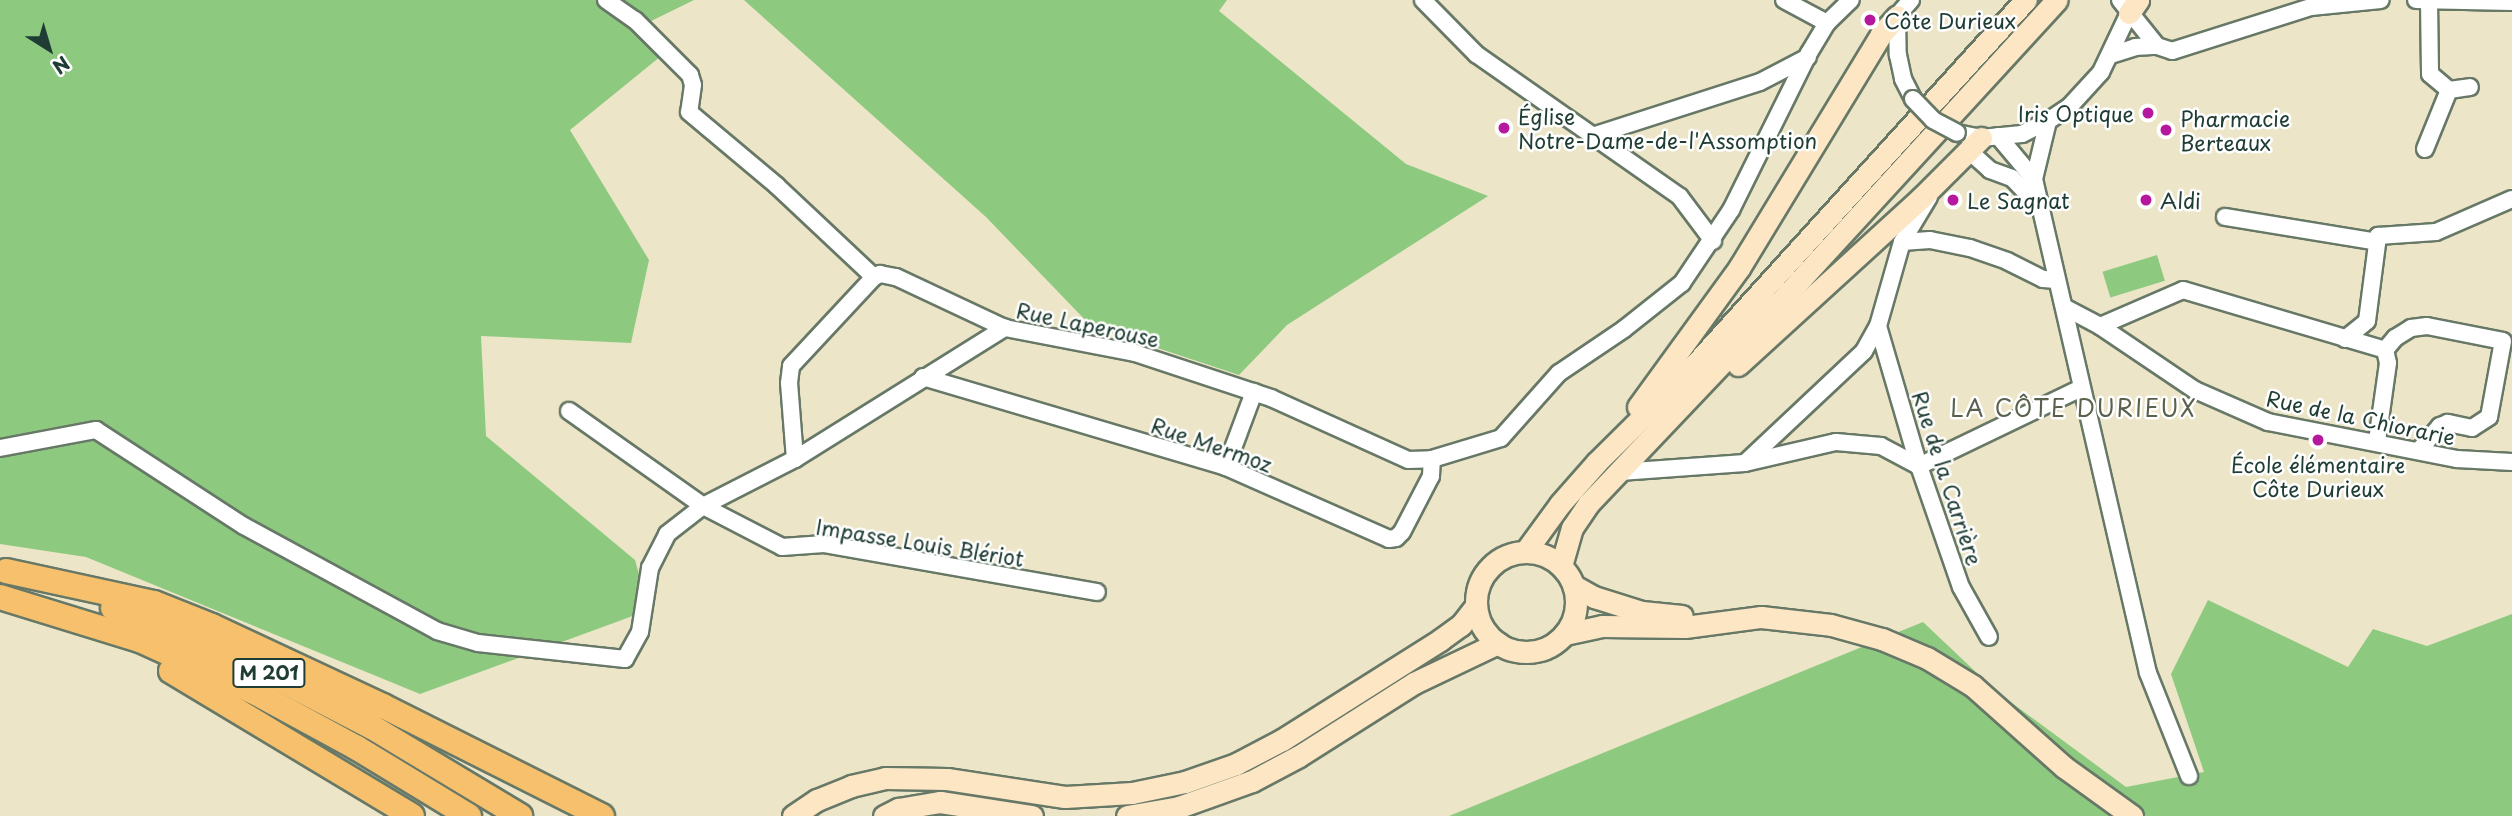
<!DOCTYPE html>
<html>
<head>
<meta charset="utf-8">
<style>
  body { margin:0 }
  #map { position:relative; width:2512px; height:816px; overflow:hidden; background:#ece5c7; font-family:"Playpen Sans",sans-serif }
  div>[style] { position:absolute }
  .green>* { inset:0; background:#8dca80; transform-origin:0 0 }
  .roads { filter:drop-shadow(2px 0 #677867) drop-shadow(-2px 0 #677867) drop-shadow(0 2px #677867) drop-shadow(0 -2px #677867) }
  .minor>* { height:16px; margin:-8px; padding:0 8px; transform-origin:8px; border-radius:8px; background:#fff }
  .secondary>* { height:21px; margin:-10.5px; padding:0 10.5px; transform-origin:10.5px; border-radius:10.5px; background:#fce6c4 }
  .secondary>.ring { margin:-10.5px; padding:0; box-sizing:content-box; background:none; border:21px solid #fce6c4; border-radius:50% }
  .trunk>* { height:24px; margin:-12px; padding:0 12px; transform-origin:12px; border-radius:12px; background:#f7c06c }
  .bridges { filter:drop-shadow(2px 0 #677867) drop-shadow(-2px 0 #677867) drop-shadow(0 2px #677867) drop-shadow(0 -2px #677867) }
  .minor-bridge>* { height:16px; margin:-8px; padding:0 8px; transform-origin:8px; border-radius:8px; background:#fff }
  .dots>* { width:19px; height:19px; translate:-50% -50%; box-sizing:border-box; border:4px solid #fff; border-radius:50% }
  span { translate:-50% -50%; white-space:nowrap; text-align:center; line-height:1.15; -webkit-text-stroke:5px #fff; paint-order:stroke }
  .shield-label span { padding:2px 5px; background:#fff; border:2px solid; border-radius:5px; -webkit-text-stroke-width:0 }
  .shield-label { font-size:19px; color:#1f3d34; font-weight:700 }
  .poi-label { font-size:21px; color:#1f3d34 }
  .left { translate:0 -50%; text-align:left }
  .right { translate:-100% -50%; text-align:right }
  .street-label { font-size:21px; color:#1f3d34 }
  .neighbourhood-label { font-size:23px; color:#59604c; letter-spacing:2px }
  .north { position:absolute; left:14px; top:14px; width:70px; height:70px; -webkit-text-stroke:5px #fff; paint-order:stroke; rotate:143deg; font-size:19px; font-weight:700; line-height:28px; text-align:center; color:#1f3d34 }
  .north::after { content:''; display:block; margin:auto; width:24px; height:32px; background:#1f3d34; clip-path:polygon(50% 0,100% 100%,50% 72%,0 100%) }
</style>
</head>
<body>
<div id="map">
  <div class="green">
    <div style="clip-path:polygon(0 0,694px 0,645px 24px,661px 56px,570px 130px,649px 260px,631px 343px,481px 336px,486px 436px,635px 560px,649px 610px,420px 694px,86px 557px,0 544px)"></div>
    <div style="clip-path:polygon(744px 0,1227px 0,1219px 11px,1406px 164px,1488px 196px,1287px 325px,1239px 375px,1091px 326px,986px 217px)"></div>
    <div style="left:2157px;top:255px;width:27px;height:57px;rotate:73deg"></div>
    <div style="clip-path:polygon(2208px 600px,2348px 667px,2373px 629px,2427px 646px,2512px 614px,2512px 816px,1449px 816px,1923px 622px,1997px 692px,2126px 787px,2204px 772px,2171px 674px)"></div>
  </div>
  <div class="roads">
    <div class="minor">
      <div style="left:606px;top:0;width:35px;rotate:35deg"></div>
      <div style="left:635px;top:20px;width:78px;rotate:45deg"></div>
      <div style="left:690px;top:75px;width:10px;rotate:73deg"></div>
      <div style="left:693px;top:85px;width:27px;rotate:98deg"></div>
      <div style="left:689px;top:112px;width:114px;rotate:40deg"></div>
      <div style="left:776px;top:185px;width:134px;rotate:43.2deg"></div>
      <div style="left:874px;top:277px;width:7px;rotate:-27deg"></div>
      <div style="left:880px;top:274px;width:16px;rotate:11deg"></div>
      <div style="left:896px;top:277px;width:120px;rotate:25.1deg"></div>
      <div style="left:1005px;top:328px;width:132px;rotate:10.9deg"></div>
      <div style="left:1135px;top:353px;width:143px;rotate:18.3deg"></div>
      <div style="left:1271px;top:398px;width:150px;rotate:24.3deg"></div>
      <div style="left:1408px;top:460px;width:24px;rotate:-2deg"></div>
      <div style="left:1432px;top:459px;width:72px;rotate:-16.9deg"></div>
      <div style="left:1501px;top:438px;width:87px;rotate:-48.3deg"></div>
      <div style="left:1559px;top:373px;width:78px;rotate:-34.1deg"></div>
      <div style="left:1624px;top:329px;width:74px;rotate:-38.4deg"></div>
      <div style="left:1682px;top:283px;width:88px;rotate:-56.1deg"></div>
      <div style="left:1731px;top:210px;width:175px;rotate:-63.6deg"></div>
      <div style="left:1809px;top:53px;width:35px;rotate:-59deg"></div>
      <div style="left:1827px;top:23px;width:33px;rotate:-44deg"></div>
      <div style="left:1423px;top:0;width:76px;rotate:45.5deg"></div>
      <div style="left:1476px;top:54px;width:249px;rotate:35deg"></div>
      <div style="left:1680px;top:197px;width:55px;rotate:53.1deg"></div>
      <div style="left:1784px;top:0;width:49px;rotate:28.1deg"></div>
      <div style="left:1911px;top:0;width:21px;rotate:131deg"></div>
      <div style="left:1897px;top:16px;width:39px;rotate:89deg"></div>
      <div style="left:1898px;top:55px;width:25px;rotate:78deg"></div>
      <div style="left:1903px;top:79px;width:22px;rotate:63deg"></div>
      <div style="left:2120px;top:0;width:59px;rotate:51.2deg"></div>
      <div style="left:2416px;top:0;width:96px;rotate:1.2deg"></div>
      <div style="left:2429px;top:1px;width:73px;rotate:89.2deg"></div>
      <div style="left:2430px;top:74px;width:25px;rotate:40deg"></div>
      <div style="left:2449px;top:90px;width:21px;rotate:-8deg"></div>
      <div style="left:2111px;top:55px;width:25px;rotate:-18deg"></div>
      <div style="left:2135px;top:47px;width:22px;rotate:-3deg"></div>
      <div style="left:2157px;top:46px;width:16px;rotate:18deg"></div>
      <div style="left:2172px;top:51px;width:146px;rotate:-17.6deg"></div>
      <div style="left:2311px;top:7px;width:70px;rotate:-5.7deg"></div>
      <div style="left:1957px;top:133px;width:25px;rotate:12deg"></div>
      <div style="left:1981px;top:138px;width:41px;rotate:-5.6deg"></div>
      <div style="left:2022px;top:134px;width:29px;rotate:-27deg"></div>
      <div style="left:2048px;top:121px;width:27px;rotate:-34deg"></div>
      <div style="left:2070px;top:106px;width:46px;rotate:-47.6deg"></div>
      <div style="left:2101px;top:72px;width:65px;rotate:-64.6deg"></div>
      <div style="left:1592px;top:136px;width:176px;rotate:-17.8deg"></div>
      <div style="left:1760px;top:82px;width:54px;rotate:-27.5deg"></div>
      <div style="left:1998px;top:136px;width:56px;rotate:50.1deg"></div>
      <div style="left:2034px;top:179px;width:507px;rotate:77.01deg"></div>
      <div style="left:2148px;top:673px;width:111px;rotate:68.3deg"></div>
      <div style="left:2425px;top:149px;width:64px;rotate:-67.9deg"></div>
      <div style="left:1968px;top:150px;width:30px;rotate:42deg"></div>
      <div style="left:1990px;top:170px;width:23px;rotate:20deg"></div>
      <div style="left:2012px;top:178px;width:39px;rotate:46deg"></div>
      <div style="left:2034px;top:179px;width:60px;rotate:-76.4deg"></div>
      <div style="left:2225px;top:217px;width:154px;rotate:9.3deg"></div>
      <div style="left:1902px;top:242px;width:28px;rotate:-4deg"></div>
      <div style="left:1930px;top:240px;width:41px;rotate:11.3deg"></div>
      <div style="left:1970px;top:248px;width:39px;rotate:19deg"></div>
      <div style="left:2007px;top:261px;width:40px;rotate:26.6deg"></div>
      <div style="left:2043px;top:279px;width:13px;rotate:4deg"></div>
      <div style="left:2064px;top:307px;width:41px;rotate:27.8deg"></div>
      <div style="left:2100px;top:326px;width:115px;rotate:34deg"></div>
      <div style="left:2195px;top:390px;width:80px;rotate:23.7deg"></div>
      <div style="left:2268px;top:422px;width:193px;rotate:11.1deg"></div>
      <div style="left:2457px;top:459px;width:55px;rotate:3.1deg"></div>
      <div style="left:1878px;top:326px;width:146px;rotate:73.7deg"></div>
      <div style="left:1919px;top:466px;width:128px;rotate:70.9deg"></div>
      <div style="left:1961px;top:587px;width:57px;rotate:60.8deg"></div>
      <div style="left:2100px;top:326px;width:90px;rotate:-23.4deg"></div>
      <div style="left:2183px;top:290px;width:211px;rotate:16.5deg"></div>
      <div style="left:2385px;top:350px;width:13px;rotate:77deg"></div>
      <div style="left:2388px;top:363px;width:79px;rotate:98deg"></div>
      <div style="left:2345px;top:339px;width:28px;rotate:-39deg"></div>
      <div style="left:2367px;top:321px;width:86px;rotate:-82.6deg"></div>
      <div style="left:2378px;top:236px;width:58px;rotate:-3.9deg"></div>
      <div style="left:2436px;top:232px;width:83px;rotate:-23.5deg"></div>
      <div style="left:2385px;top:350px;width:16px;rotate:-50deg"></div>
      <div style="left:2395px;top:338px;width:19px;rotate:-32deg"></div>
      <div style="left:2411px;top:328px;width:16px;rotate:-7deg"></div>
      <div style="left:2427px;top:326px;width:77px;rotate:11.2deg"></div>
      <div style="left:2503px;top:341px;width:77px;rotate:100.4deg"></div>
      <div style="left:2489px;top:417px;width:20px;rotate:147deg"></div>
      <div style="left:2472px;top:428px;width:25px;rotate:-168deg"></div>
      <div style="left:2448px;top:423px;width:9px;rotate:159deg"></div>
      <div style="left:2440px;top:426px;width:32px;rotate:131deg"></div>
      <div style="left:923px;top:377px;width:316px;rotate:16.5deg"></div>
      <div style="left:1226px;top:467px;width:178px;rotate:23.8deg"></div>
      <div style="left:1389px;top:539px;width:7px;rotate:-8deg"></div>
      <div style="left:1396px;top:538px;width:8px;rotate:-45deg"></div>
      <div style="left:1402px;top:532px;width:63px;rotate:-62.6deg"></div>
      <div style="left:1431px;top:476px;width:17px;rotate:-87deg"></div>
      <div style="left:569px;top:411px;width:164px;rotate:35.3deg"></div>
      <div style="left:703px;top:506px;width:89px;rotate:27.4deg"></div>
      <div style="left:782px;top:547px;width:42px;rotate:-4.1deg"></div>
      <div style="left:824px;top:544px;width:277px;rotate:10deg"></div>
      <div style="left:0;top:448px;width:98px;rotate:-10.6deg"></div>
      <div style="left:96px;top:430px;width:176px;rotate:33deg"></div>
      <div style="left:244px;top:526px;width:220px;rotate:28.5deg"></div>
      <div style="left:437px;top:631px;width:43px;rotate:16.3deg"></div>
      <div style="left:478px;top:643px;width:148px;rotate:6.2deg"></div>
      <div style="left:625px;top:659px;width:31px;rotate:-61deg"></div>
      <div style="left:640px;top:632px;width:65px;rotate:-81.1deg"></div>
      <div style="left:650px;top:568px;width:38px;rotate:-63deg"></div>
      <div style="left:667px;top:534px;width:46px;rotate:-37.9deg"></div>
      <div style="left:703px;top:506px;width:103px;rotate:-27.1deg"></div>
      <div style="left:795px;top:459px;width:248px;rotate:-32deg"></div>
      <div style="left:795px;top:459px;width:76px;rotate:-94.5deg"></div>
      <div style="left:789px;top:383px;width:17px;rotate:-83deg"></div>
      <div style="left:791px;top:366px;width:122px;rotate:-47deg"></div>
      <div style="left:1746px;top:462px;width:162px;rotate:-43.2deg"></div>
      <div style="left:1864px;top:351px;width:29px;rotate:-61deg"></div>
      <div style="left:1878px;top:326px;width:87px;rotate:-74.1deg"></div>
      <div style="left:1902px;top:242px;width:52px;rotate:-59deg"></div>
      <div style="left:1226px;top:467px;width:80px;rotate:-69.5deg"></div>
      <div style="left:1620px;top:472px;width:125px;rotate:-4.1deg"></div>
      <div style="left:1745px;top:463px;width:93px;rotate:-13deg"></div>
      <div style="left:1836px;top:442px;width:45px;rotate:5.1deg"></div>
      <div style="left:1881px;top:446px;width:43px;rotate:27.8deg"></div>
      <div style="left:1919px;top:466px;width:180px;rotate:-25.7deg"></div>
    </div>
    <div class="secondary">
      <div style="left:2129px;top:13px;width:16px;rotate:-55deg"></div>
      <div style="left:1738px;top:365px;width:248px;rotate:-42.4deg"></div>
      <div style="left:1921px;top:198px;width:85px;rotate:-45deg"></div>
      <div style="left:1638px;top:407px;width:172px;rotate:-54deg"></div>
      <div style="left:1739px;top:268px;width:274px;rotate:-58.7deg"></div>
      <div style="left:1881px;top:34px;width:24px;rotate:-48deg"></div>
      <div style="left:1525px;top:552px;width:59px;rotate:-53.9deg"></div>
      <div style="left:1560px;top:504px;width:56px;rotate:-48.6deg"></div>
      <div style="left:1597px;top:462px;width:131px;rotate:-44.7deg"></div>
      <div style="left:1690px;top:370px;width:500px;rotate:-47.8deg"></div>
      <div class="ring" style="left:1476px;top:552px;width:79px;height:79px"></div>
      <div style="left:1561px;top:566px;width:40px;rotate:-74deg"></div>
      <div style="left:1572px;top:528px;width:30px;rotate:-56deg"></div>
      <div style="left:1589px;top:503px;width:291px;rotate:-46.5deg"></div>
      <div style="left:1789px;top:292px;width:396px;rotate:-47.5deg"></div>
      <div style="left:1574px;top:586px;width:23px;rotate:29deg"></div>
      <div style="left:1594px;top:597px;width:50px;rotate:17.4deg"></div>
      <div style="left:1642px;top:612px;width:40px;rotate:5.7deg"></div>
      <div style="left:1565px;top:634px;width:38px;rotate:-12deg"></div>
      <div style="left:1602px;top:626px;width:83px;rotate:0.7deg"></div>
      <div style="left:1685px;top:627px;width:77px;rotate:-7.5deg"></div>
      <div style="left:1761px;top:617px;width:70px;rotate:6.5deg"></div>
      <div style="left:1831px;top:625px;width:53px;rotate:15.4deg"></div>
      <div style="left:1882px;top:639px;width:49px;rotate:22.9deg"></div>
      <div style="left:1927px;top:658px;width:54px;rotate:31.3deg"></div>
      <div style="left:1973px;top:686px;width:122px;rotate:41.7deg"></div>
      <div style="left:2064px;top:767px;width:84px;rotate:35.8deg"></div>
      <div style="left:793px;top:816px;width:29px;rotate:-34deg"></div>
      <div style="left:817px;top:800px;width:37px;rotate:-22deg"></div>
      <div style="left:851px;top:786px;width:35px;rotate:-13deg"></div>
      <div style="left:885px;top:778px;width:62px;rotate:0.9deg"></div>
      <div style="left:947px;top:779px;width:119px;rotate:8.7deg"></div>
      <div style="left:1065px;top:797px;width:67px;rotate:-3.4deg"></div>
      <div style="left:1132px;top:793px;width:54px;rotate:-11.7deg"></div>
      <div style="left:1185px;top:782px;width:54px;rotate:-19.4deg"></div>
      <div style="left:1236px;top:764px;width:52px;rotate:-27.6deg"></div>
      <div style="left:1282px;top:740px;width:187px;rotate:-32.3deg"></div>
      <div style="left:1440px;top:640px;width:26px;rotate:-36deg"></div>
      <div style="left:1461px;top:625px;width:24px;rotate:-52deg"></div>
      <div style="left:884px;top:816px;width:16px;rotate:-27deg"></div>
      <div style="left:898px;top:809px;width:43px;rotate:-9.5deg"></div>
      <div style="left:940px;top:802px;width:93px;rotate:8.7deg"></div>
      <div style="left:1127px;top:816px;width:53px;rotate:-9.8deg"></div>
      <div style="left:1179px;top:807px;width:77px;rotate:-19.6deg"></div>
      <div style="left:1252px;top:781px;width:53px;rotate:-28deg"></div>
      <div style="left:1299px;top:756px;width:136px;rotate:-32.4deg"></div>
      <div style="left:1414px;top:683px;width:93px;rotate:-25.5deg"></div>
    </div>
    <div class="trunk">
      <div style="left:6px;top:571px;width:151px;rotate:12.2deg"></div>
      <div style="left:154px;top:603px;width:62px;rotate:21.6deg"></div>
      <div style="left:212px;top:626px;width:189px;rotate:25.1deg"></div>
      <div style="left:383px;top:706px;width:245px;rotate:26.7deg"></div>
      <div style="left:0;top:597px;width:146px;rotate:17.1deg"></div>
      <div style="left:140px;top:640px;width:123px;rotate:24.5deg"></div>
      <div style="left:252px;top:691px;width:119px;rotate:28.5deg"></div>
      <div style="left:357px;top:748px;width:131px;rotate:31.3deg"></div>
      <div style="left:113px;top:608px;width:159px;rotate:22.5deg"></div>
      <div style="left:260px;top:669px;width:126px;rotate:27.4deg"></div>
      <div style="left:372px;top:727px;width:173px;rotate:31deg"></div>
      <div style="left:171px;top:671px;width:281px;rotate:31deg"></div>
    </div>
  </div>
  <div class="bridges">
    <div class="minor-bridge">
      <div style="left:1913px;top:99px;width:29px;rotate:46deg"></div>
      <div style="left:1933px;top:120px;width:27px;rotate:28deg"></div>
    </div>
  </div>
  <div class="dots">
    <div style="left:1870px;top:20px;background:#b5179e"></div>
    <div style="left:2148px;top:113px;background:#b5179e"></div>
    <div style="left:1504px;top:128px;background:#b5179e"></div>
    <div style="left:2166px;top:130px;background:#b5179e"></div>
    <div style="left:1953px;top:200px;background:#b5179e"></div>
    <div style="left:2146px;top:200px;background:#b5179e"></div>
    <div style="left:2318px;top:440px;background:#b5179e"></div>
  </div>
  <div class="shield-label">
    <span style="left:269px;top:673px">M 201</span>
  </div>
  <div class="poi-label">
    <span class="left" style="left:1884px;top:20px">Côte Durieux</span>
    <span class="right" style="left:2134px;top:113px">Iris Optique</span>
    <span class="left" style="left:1518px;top:128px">Église<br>Notre-Dame-de-l'Assomption</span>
    <span class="left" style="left:2180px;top:130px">Pharmacie<br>Berteaux</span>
    <span class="left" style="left:1967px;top:200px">Le Sagnat</span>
    <span class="left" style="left:2160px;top:200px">Aldi</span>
    <span style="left:2318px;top:476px">École élémentaire<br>Côte Durieux</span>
  </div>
  <div class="street-label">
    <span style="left:1088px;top:324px;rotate:12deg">Rue Laperouse</span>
    <span style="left:2361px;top:417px;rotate:12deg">Rue de la Chiorarie</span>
    <span style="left:1212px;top:444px;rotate:19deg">Rue Mermoz</span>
    <span style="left:1948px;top:478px;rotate:72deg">Rue de la Carrière</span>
    <span style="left:920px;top:542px;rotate:9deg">Impasse Louis Blériot</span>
  </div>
  <div class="neighbourhood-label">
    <span style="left:2074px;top:408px">LA CÔTE DURIEUX</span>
  </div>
  <div class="north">N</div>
</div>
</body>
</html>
